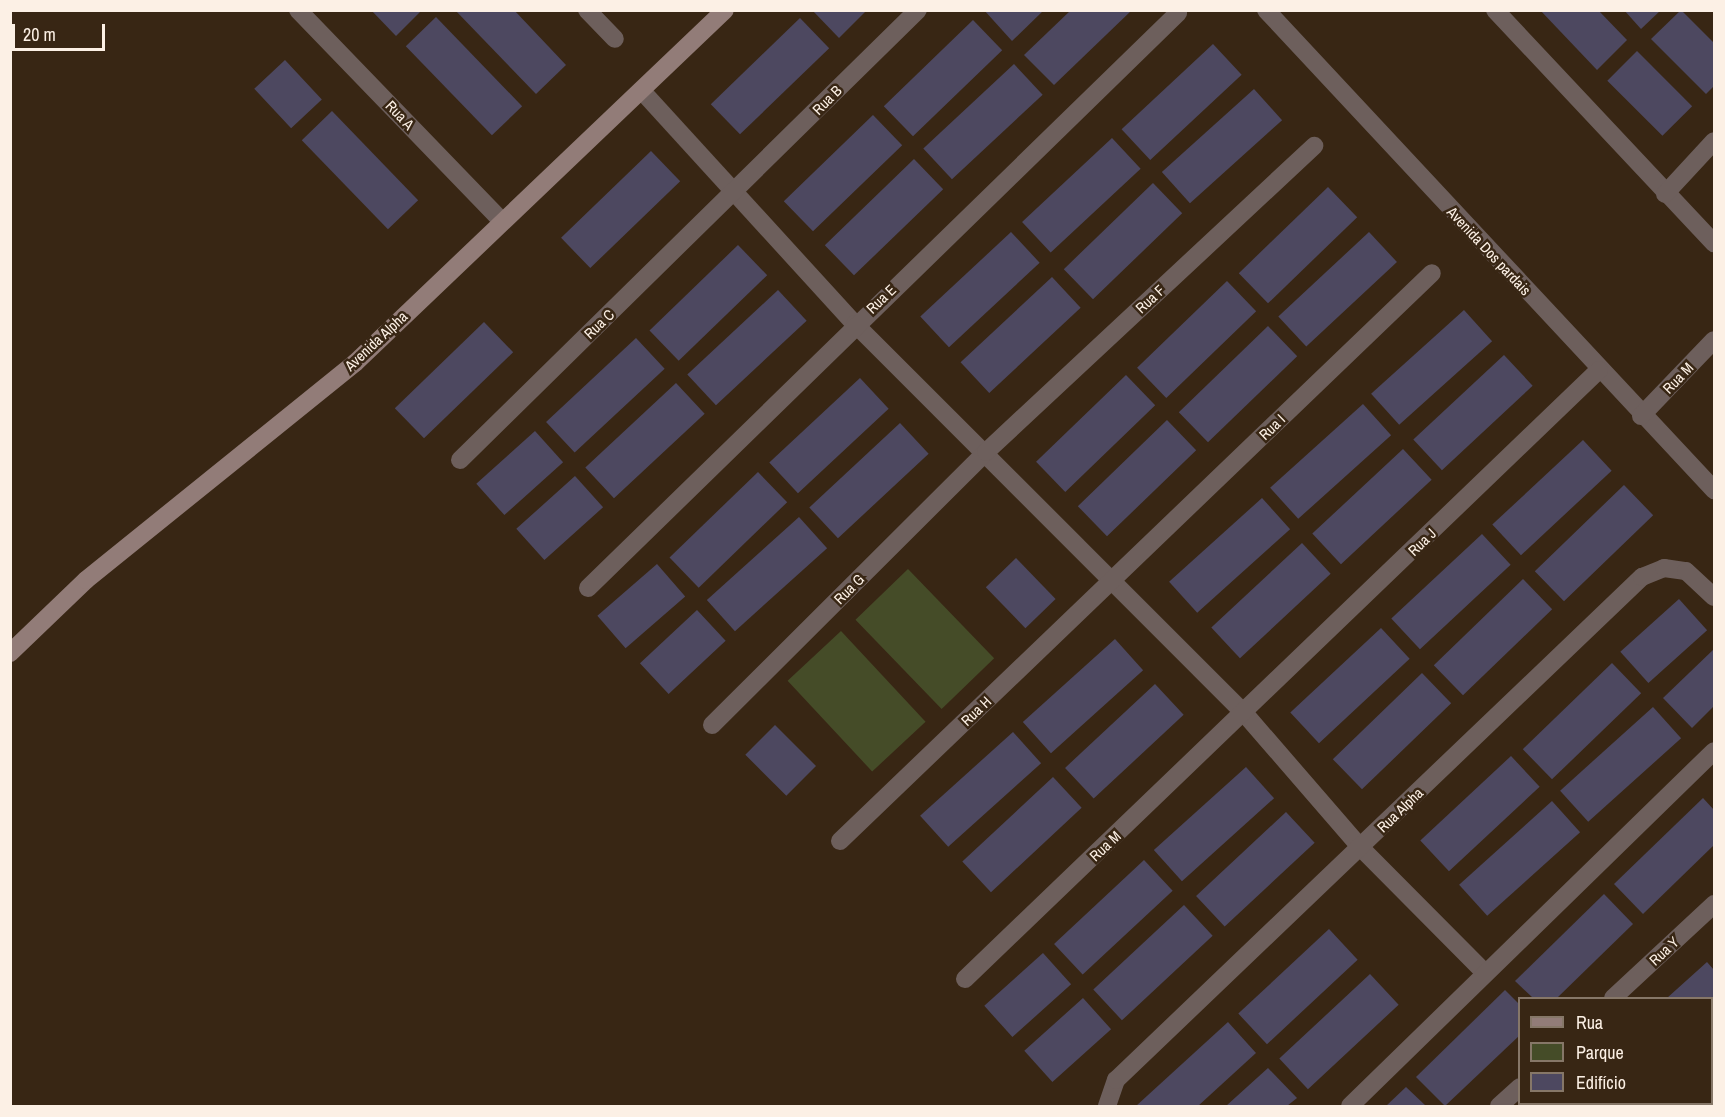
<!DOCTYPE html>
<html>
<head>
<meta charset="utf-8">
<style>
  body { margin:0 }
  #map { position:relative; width:1725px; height:1117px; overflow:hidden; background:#382614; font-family:"Archivo Narrow",sans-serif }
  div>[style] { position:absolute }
  .green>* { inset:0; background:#454c28; transform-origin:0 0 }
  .building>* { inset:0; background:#4d4860; transform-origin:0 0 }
  .street>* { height:18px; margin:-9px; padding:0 9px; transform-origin:9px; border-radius:9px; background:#6d5f5c }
  .secondary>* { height:18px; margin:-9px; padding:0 9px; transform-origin:9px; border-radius:9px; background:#927c78 }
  span { translate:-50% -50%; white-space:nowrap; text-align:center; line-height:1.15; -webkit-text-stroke:5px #382614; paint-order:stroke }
  .street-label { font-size:15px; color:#fcf0e5 }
  .frame { position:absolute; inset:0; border:12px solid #fcf0e5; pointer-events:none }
  .legend { position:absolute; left:1518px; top:997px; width:195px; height:108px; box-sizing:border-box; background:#382614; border:2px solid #867768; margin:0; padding:8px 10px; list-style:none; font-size:18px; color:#fcf0e5 }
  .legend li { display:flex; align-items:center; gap:12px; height:30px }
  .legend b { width:30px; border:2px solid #867768 }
  .scale { position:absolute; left:12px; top:24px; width:93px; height:27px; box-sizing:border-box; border:3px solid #fcf0e5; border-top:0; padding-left:8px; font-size:18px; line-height:21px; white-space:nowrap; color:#fcf0e5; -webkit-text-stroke:4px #382614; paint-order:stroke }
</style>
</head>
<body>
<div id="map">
  <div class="green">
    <div style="left:908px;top:569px;width:124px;height:73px;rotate:46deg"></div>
    <div style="left:841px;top:631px;width:124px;height:73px;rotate:47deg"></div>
  </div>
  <div class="building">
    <div style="clip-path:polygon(371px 10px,422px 10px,396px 36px)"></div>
    <div style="clip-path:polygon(455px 10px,514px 10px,566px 65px,536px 94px)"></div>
    <div style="clip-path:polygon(812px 10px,867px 10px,839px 38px)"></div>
    <div style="clip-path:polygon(984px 10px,1044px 10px,1012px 41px)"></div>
    <div style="clip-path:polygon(1071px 10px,1132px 10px,1054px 85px,1024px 55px)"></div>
    <div style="clip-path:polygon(1540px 10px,1598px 10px,1627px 40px,1597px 70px)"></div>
    <div style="clip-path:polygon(1624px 10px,1661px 10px,1641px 29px)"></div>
    <div style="clip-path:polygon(1681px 10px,1714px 43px,1714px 86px,1706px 94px,1651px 39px)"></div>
    <div style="left:436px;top:17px;width:124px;height:42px;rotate:46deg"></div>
    <div style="left:800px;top:18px;width:42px;height:124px;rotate:46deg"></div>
    <div style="left:973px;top:20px;width:42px;height:124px;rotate:46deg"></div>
    <div style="left:1213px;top:44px;width:42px;height:125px;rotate:47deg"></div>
    <div style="left:1637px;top:51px;width:78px;height:42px;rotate:45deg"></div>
    <div style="left:285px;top:60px;width:54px;height:42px;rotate:47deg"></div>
    <div style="left:1014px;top:64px;width:42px;height:124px;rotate:47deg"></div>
    <div style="left:1254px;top:89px;width:42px;height:124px;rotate:48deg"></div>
    <div style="left:332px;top:111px;width:124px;height:42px;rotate:46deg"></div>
    <div style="left:873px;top:115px;width:42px;height:124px;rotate:46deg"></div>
    <div style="left:1112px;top:138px;width:42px;height:123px;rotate:47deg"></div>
    <div style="left:651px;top:151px;width:42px;height:125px;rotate:46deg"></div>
    <div style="left:914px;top:159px;width:42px;height:124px;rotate:46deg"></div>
    <div style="left:1153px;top:183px;width:42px;height:124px;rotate:46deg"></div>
    <div style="left:1328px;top:187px;width:42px;height:124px;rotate:46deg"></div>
    <div style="left:1011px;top:232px;width:42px;height:124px;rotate:47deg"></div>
    <div style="left:1369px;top:232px;width:41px;height:124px;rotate:47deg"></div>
    <div style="left:738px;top:245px;width:42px;height:123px;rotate:46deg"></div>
    <div style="left:1052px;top:277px;width:42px;height:125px;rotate:47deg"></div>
    <div style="left:1227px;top:281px;width:42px;height:125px;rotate:46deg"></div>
    <div style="left:778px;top:290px;width:42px;height:124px;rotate:47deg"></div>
    <div style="left:1464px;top:310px;width:42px;height:125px;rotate:48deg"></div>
    <div style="left:484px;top:322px;width:42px;height:124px;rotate:46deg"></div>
    <div style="left:1268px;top:326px;width:42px;height:124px;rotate:46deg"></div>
    <div style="left:636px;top:338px;width:42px;height:123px;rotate:47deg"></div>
    <div style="left:1504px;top:355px;width:42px;height:124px;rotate:47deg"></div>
    <div style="left:1126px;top:375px;width:42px;height:125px;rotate:46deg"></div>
    <div style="left:860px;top:378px;width:42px;height:124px;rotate:47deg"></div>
    <div style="left:676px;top:383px;width:42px;height:124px;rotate:47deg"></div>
    <div style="left:1363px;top:404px;width:42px;height:125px;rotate:48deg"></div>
    <div style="left:1167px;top:420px;width:42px;height:124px;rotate:46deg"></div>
    <div style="left:900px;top:423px;width:42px;height:124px;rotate:47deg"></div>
    <div style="left:535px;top:431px;width:42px;height:79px;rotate:48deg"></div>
    <div style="left:1583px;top:440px;width:42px;height:124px;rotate:47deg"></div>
    <div style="left:1403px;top:449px;width:42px;height:124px;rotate:47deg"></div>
    <div style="left:758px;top:472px;width:42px;height:123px;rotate:46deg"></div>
    <div style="left:575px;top:476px;width:42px;height:79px;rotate:48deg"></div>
    <div style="left:1624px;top:485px;width:42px;height:124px;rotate:46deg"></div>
    <div style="left:1262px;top:498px;width:42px;height:125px;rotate:48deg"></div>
    <div style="left:799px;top:517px;width:42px;height:124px;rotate:48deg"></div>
    <div style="left:1482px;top:534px;width:42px;height:124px;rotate:47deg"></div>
    <div style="left:1302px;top:543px;width:42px;height:124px;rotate:47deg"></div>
    <div style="left:1016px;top:558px;width:57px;height:42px;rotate:46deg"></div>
    <div style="left:657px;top:564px;width:43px;height:79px;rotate:49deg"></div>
    <div style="left:1523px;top:579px;width:42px;height:124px;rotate:46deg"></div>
    <div style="left:1679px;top:599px;width:42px;height:79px;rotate:48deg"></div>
    <div style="left:697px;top:610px;width:42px;height:78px;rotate:47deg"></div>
    <div style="left:1381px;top:628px;width:42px;height:124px;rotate:47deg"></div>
    <div style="left:1115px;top:639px;width:42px;height:124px;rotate:48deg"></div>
    <div style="clip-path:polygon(1714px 649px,1714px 706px,1692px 728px,1663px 698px)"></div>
    <div style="left:1612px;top:663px;width:42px;height:124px;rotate:46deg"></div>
    <div style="left:1422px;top:673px;width:42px;height:124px;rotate:46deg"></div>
    <div style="left:1155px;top:684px;width:42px;height:123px;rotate:47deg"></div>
    <div style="left:1653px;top:707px;width:42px;height:125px;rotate:48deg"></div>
    <div style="left:775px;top:725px;width:58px;height:42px;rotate:45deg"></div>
    <div style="left:1013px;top:732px;width:42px;height:125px;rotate:48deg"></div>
    <div style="left:1511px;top:756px;width:42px;height:124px;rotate:47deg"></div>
    <div style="left:1246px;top:767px;width:42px;height:124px;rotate:48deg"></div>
    <div style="left:1053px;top:777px;width:42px;height:124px;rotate:47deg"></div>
    <div style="clip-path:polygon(1703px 798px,1714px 810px,1714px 845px,1643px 914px,1614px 884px)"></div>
    <div style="left:1552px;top:801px;width:42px;height:125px;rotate:48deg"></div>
    <div style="left:1286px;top:812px;width:42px;height:123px;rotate:47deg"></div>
    <div style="left:1144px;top:860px;width:42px;height:123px;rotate:47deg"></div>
    <div style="clip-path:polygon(1604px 894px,1633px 924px,1557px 998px,1533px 998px,1515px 981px)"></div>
    <div style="left:1184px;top:905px;width:42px;height:124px;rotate:47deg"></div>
    <div style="left:1329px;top:929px;width:42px;height:124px;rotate:47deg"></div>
    <div style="left:1043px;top:953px;width:42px;height:79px;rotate:48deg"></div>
    <div style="clip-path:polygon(1707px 962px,1714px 970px,1714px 1012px,1712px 998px,1667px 998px)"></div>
    <div style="left:1370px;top:974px;width:42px;height:124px;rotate:47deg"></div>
    <div style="clip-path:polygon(1505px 990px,1520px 1005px,1520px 1035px,1445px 1106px,1416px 1077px)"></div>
    <div style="left:1083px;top:998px;width:42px;height:79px;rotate:48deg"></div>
    <div style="clip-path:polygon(1228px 1022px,1256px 1053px,1198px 1106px,1136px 1106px)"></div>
    <div style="left:1714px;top:1037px;width:58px;height:4px;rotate:90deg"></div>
    <div style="clip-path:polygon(1268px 1068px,1297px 1098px,1287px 1106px,1226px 1106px)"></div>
    <div style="clip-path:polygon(1406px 1087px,1426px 1106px,1386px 1106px)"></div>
    <div style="left:1555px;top:1104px;width:40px;height:4px"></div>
    <div style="clip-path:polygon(1669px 1104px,1705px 1104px,1702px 1106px)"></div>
  </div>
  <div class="street">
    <div style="left:298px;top:10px;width:292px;rotate:46deg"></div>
    <div style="left:587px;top:10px;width:40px;rotate:46deg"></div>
    <div style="left:1266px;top:10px;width:657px;rotate:46.97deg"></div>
    <div style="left:1495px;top:10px;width:320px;rotate:46.8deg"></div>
    <div style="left:642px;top:91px;width:316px;rotate:47.6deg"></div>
    <div style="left:855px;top:324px;width:552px;rotate:45deg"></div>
    <div style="left:1245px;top:714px;width:177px;rotate:49.1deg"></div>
    <div style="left:1361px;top:848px;width:176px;rotate:45.2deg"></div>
    <div style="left:1665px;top:194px;width:72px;rotate:-47.2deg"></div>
    <div style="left:1641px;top:416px;width:105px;rotate:-46.2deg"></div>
    <div style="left:460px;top:460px;width:642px;rotate:-44.5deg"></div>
    <div style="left:588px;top:588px;width:824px;rotate:-44.26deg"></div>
    <div style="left:712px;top:725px;width:387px;rotate:-44.9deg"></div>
    <div style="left:986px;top:452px;width:449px;rotate:-43deg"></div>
    <div style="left:840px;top:841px;width:820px;rotate:-43.81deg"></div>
    <div style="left:965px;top:979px;width:879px;rotate:-43.85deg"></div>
    <div style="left:1613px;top:998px;width:138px;rotate:-42.9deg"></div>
    <div style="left:1107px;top:1106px;width:28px;rotate:-71deg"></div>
    <div style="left:1116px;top:1080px;width:728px;rotate:-43.72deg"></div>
    <div style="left:1642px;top:577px;width:24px;rotate:-22deg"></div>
    <div style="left:1664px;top:568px;width:22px;rotate:8deg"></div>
    <div style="left:1686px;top:571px;width:38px;rotate:43deg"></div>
    <div style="left:1350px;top:1106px;width:508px;rotate:-44.28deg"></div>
    <div style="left:1499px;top:1106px;width:28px;rotate:-42deg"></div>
  </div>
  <div class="secondary">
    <div style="left:10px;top:653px;width:105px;rotate:-43.8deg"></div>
    <div style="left:86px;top:580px;width:346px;rotate:-38.9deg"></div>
    <div style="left:355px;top:363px;width:511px;rotate:-43.65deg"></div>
  </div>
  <div class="street-label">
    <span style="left:827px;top:100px;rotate:-45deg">Rua B</span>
    <span style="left:400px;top:115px;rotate:46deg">Rua A</span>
    <span style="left:1489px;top:251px;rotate:47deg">Avenida Dos pardais</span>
    <span style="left:881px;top:299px;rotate:-44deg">Rua E</span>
    <span style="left:1150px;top:299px;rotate:-43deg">Rua F</span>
    <span style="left:599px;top:324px;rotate:-44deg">Rua C</span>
    <span style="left:376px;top:341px;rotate:-43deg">Avenida Alpha</span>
    <span style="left:1678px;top:378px;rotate:-46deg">Rua M</span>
    <span style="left:1272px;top:427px;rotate:-44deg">Rua I</span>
    <span style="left:1422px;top:542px;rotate:-44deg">Rua J</span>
    <span style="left:849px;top:589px;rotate:-45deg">Rua G</span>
    <span style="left:976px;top:711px;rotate:-44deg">Rua H</span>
    <span style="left:1400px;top:810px;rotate:-44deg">Rua Alpha</span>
    <span style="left:1105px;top:846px;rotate:-43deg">Rua M</span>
    <span style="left:1664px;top:951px;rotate:-43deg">Rua Y</span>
  </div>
  <div class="frame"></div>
  <ul class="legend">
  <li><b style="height:8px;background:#927c78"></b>Rua</li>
  <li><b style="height:16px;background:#454c28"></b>Parque</li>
  <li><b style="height:16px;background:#4d4860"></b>Edifício</li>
  </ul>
  <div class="scale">20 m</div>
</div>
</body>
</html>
